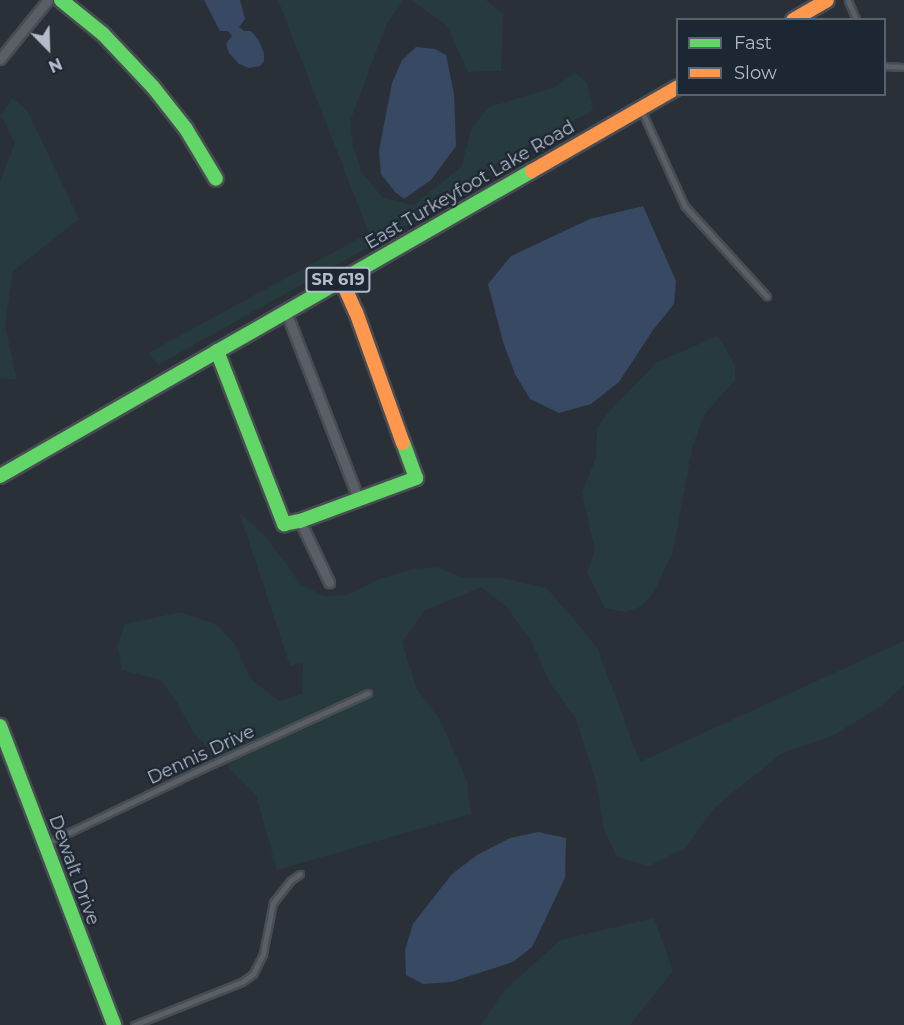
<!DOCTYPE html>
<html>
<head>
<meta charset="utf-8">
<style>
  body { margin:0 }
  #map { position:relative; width:904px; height:1025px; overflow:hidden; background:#2a3038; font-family:Montserrat,sans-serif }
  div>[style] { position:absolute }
  .green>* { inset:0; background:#273a3e }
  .water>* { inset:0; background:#384963 }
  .roads { filter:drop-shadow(2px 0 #484c53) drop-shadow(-2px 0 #484c53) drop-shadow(0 2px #484c53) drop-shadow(0 -2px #484c53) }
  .lane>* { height:4.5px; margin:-2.25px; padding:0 2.25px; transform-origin:2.25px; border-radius:2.25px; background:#5a5e66 }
  .street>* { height:9px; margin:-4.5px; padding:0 4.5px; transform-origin:4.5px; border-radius:4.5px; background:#5a5e66 }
  .fast>* { height:14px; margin:-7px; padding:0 7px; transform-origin:7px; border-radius:7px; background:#63d668 }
  .slow>* { height:14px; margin:-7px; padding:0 7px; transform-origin:7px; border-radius:7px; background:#ff974d }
  span { translate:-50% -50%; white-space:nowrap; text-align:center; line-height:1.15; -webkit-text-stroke:4.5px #1d2633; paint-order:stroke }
  .shield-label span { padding:2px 4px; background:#1d2633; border:2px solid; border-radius:4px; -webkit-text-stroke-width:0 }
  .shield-label { font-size:16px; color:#b4bcc9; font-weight:700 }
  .street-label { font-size:18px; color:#b4bcc9 }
  .legend { position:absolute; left:676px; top:18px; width:210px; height:78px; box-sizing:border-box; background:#1d2633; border:2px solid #59626f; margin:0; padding:8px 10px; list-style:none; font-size:18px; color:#b4bcc9 }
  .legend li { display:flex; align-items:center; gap:12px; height:30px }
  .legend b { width:30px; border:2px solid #59626f }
  .north { position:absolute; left:18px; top:18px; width:60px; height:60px; -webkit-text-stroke:4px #1d2633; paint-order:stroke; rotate:157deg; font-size:16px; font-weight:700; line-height:24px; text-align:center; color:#b4bcc9 }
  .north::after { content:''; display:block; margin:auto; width:21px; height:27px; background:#b4bcc9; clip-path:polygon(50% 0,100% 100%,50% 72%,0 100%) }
</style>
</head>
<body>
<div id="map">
  <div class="green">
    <div style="clip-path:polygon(278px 0,404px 0,387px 23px,350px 121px,353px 145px,362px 173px,383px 198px,414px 205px,461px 167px,472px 128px,489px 107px,553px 88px,575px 73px,587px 82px,593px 110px,512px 154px,399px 230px,158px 365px,148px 353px,369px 233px)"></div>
    <div style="clip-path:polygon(412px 0,486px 0,503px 14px,501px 71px,468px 72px,447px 26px)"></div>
    <div style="clip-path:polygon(12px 98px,27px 110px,79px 219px,13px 271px,5px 325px,17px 380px,0 378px,0 182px,15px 143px,1px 115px)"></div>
    <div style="clip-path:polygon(718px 336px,735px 365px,735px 380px,704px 415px,692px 448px,673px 552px,654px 592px,642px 606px,626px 612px,605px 608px,587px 572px,595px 550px,582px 492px,596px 458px,597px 428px,607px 414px,657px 362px)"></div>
    <div style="clip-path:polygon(239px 512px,268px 539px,301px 585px,324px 596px,347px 595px,380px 579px,412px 569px,436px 567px,464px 578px,502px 578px,547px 588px,597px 647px,640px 762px,904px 641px,904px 685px,882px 705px,836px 734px,781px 754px,715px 807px,685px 848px,649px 866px,617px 857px,604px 829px,596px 782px,576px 719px,550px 683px,531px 641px,507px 607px,481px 587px,424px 611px,402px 642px,417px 689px,440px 720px,467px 781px,471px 814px,277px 870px,256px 795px,193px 732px,178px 704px,161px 680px,122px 670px,117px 645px,125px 624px,181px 612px,217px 625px,235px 644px,250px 678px,279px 701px,302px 694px,303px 662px,290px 666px)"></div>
    <div style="clip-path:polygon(654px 918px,673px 971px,630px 1025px,481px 1025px,503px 992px,560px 940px)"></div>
  </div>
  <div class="water">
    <div style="clip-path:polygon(204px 0,240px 0,245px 19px,239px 27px,244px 31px,251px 31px,258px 39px,264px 53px,264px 61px,260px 66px,249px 68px,239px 64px,229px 53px,226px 44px,232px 36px,228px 31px,220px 31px)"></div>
    <div style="clip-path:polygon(416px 47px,435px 49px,446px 55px,454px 94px,456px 146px,431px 180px,404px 199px,395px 192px,381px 174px,379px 151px,392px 83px,402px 60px)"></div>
    <div style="clip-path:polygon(643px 206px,676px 281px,674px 304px,653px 330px,619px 382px,591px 404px,559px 413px,530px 399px,515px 374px,503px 342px,488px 284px,511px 256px,590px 219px)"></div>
    <div style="clip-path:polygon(538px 832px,566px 838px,565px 878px,532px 947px,513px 962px,451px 982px,423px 984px,406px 975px,405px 950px,413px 924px,452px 874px,477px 855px,510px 838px)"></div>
  </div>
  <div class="roads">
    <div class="lane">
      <div style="left:848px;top:0;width:22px;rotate:66deg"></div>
      <div style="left:884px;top:66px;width:20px;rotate:3deg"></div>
      <div style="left:642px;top:111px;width:104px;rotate:65.6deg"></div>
      <div style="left:685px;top:206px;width:122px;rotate:47.7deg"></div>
      <div style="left:47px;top:843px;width:164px;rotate:-25.6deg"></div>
      <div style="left:195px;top:772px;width:190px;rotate:-24.5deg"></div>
      <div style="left:134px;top:1025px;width:116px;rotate:-21.7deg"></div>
      <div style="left:242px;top:982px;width:14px;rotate:-36deg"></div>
      <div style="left:253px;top:974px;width:22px;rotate:-63deg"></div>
      <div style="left:263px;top:954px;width:52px;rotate:-78.9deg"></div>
      <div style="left:273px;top:903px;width:28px;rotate:-52deg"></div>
      <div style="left:290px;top:881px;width:12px;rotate:-35deg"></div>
    </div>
    <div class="street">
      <div style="left:0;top:59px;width:76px;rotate:-50.9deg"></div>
      <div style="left:286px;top:312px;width:199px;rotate:68.8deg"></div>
      <div style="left:300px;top:521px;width:68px;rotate:64.6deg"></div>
    </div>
    <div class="fast">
      <div style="left:61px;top:0;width:54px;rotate:39deg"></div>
      <div style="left:103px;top:34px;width:73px;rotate:46.7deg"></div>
      <div style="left:153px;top:87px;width:53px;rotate:51.8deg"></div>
      <div style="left:186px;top:129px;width:58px;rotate:59deg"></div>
      <div style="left:217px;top:351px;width:186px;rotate:68.8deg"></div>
      <div style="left:284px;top:524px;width:16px;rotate:-11deg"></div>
      <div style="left:300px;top:521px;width:124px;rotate:-20.3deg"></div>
      <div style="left:416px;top:478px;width:37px;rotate:-110deg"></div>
      <div style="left:0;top:476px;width:613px;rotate:-29.83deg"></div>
      <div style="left:0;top:726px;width:320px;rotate:69.1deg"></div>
    </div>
    <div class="slow">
      <div style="left:793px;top:20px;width:39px;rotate:-30deg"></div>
      <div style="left:532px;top:171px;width:168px;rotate:-29.9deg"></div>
      <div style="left:341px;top:279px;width:36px;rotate:66deg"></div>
      <div style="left:356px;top:312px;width:139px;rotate:70.3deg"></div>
    </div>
  </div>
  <div class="shield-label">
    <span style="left:338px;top:280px">SR 619</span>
  </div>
  <div class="street-label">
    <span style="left:470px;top:185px;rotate:-30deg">East Turkeyfoot Lake Road</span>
    <span style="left:201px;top:755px;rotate:-25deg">Dennis Drive</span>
    <span style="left:74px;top:870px;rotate:70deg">Dewalt Drive</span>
  </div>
  <ul class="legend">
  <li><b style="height:8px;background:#63d668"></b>Fast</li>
  <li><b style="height:8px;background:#ff974d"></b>Slow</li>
  </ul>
  <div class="north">N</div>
</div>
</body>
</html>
